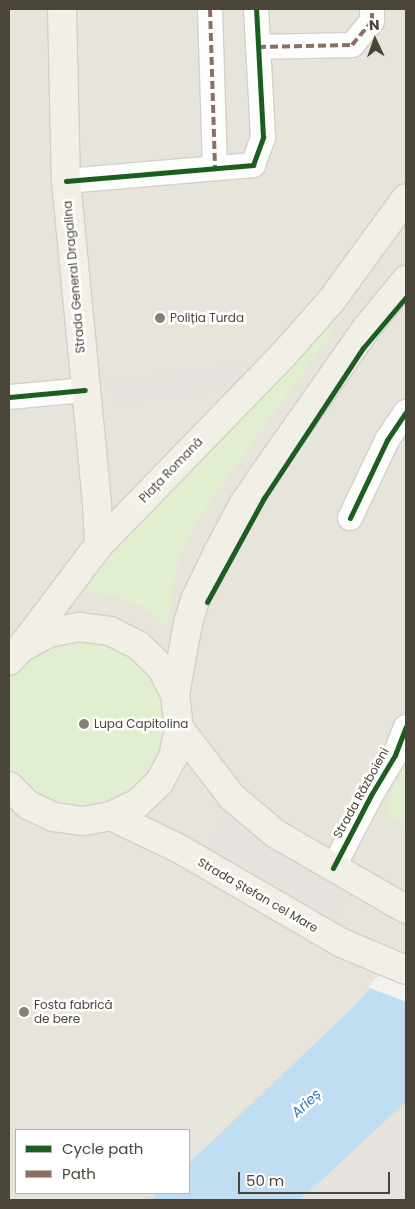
<!DOCTYPE html>
<html>
<head>
<meta charset="utf-8">
<style>
  body { margin:0 }
  #map { position:relative; width:415px; height:1209px; overflow:hidden; background:#f4f2ee; font-family:Poppins,sans-serif }
  div>[style] { position:absolute }
  .residential>* { inset:0; background:#e7e4dc }
  .industrial>* { inset:0; background:#e6e2de }
  .green>* { inset:0; background:#e1eecf }
  .parking>* { inset:0; background:#e6e3df; transform-origin:0 0 }
  .water>* { inset:0; background:#c0ddf1 }
  .pier>* { inset:0; background:#f4f2ee }
  .roads { filter:drop-shadow(1px 0 #d2d0cb) drop-shadow(-1px 0 #d2d0cb) drop-shadow(0 1px #d2d0cb) drop-shadow(0 -1px #d2d0cb) }
  .minor>* { height:24px; margin:-12px; padding:0 12px; transform-origin:12px; border-radius:12px; background:#fdfdfc }
  .major>* { height:28px; margin:-14px; padding:0 14px; transform-origin:14px; border-radius:14px; background:#f2efe6 }
  .quiet>* { height:4px; margin-top:-2px; transform-origin:0; background:repeating-linear-gradient(90deg,#8d6e63 0 8px,transparent 0 12px) }
  .cycleway>* { height:5px; margin:-2.5px; padding:0 2.5px; transform-origin:2.5px; border-radius:2.5px; background:#1b5e20 }
  .dots>* { width:14px; height:14px; translate:-50% -50%; box-sizing:border-box; border:2px solid #fff; border-radius:50% }
  span { translate:-50% -50%; white-space:nowrap; text-align:center; line-height:1.15; -webkit-text-stroke:5px #fff; paint-order:stroke }
  .street-label { font-size:12px; color:#4b4439 }
  .poi-label { font-size:12px; color:#4b4439 }
  .left { translate:0 -50%; text-align:left }
  .water-label { font-size:14px; color:#2e7ab2; font-style:italic }
  .frame { position:absolute; inset:0; border:10px solid #4b4439; pointer-events:none }
  .legend { position:absolute; left:15px; top:1129px; width:175px; height:65px; box-sizing:border-box; background:#fff; border:1px solid #b7b4b0; margin:0; padding:6px 9px; list-style:none; font-size:15px; color:#4b4439 }
  .legend li { display:flex; align-items:center; gap:10px; height:25px }
  .legend b { width:25px; border:1px solid #b7b4b0 }
  .north { position:absolute; left:350px; top:15px; width:50px; height:50px; -webkit-text-stroke:4px #fff; paint-order:stroke; rotate:357deg; font-size:14px; font-weight:700; line-height:20px; text-align:center; color:#4b4439 }
  .north::after { content:''; display:block; margin:auto; width:18px; height:22px; background:#4b4439; clip-path:polygon(50% 0,100% 100%,50% 72%,0 100%) }
  .scale { position:absolute; left:238px; top:1172px; width:152px; height:22px; box-sizing:border-box; border:2px solid #4b4439; border-top:0; padding-left:6px; font-size:15px; line-height:18px; white-space:nowrap; color:#4b4439; -webkit-text-stroke:4px #fff; paint-order:stroke }
</style>
</head>
<body>
<div id="map">
  <div class="residential">
    <div style="clip-path:polygon(9px 9px,406px 9px,406px 950px,353px 1007px,189px 1163px,189px 1130px,16px 1130px,16px 1193px,157px 1193px,149px 1200px,9px 1200px)"></div>
  </div>
  <div class="industrial">
    <div style="clip-path:polygon(406px 1102px,406px 1200px,300px 1200px,397px 1110px)"></div>
  </div>
  <div class="green">
    <div style="clip-path:polygon(325px 325px,332px 332px,210px 502px,187px 539px,176px 569px,168px 624px,163px 625px,144px 608px,127px 600px,79px 589px,77px 580px)"></div>
    <div style="clip-path:polygon(92px 636px,148px 666px,167px 704px,167px 746px,146px 783px,90px 812px,48px 806px,9px 776px,9px 672px,31px 650px)"></div>
    <div style="clip-path:polygon(406px 753px,406px 828px,384px 811px)"></div>
  </div>
  <div class="parking">
    <div style="left:242px;top:364px;width:24px;height:133px;rotate:83deg"></div>
    <div style="left:225px;top:815px;width:149px;height:43px;rotate:32deg"></div>
  </div>
  <div class="water">
    <div style="clip-path:polygon(406px 950px,406px 1102px,300px 1200px,149px 1200px,157px 1193px,189px 1193px,189px 1163px,353px 1007px)"></div>
  </div>
  <div class="pier">
    <div style="clip-path:polygon(395px 959px,406px 964px,406px 1002px,368px 987px)"></div>
  </div>
  <div class="roads">
    <div class="minor">
      <div style="left:210px;top:9px;width:159px;rotate:88.2deg"></div>
      <div style="left:258px;top:47px;width:94px;rotate:-1.2deg"></div>
      <div style="left:352px;top:45px;width:31px;rotate:-50deg"></div>
      <div style="left:372px;top:21px;width:12px;rotate:-90deg"></div>
      <div style="left:66px;top:181px;width:188px;rotate:-4.9deg"></div>
      <div style="left:253px;top:165px;width:30px;rotate:-70deg"></div>
      <div style="left:263px;top:137px;width:128px;rotate:-93.1deg"></div>
      <div style="left:9px;top:397px;width:76px;rotate:-5.3deg"></div>
      <div style="left:350px;top:518px;width:86px;rotate:-64.6deg"></div>
      <div style="left:387px;top:440px;width:34px;rotate:-56deg"></div>
      <div style="left:333px;top:868px;width:82px;rotate:-62.5deg"></div>
      <div style="left:371px;top:795px;width:47px;rotate:-59deg"></div>
      <div style="left:395px;top:755px;width:30px;rotate:-69deg"></div>
    </div>
    <div class="major">
      <div style="left:62px;top:9px;width:172px;rotate:88.7deg"></div>
      <div style="left:66px;top:181px;width:324px;rotate:84.5deg"></div>
      <div style="left:97px;top:504px;width:41px;rotate:87.2deg"></div>
      <div style="left:25px;top:646px;width:26px;rotate:-29deg"></div>
      <div style="left:48px;top:633px;width:32px;rotate:-11deg"></div>
      <div style="left:79px;top:627px;width:31px;rotate:7deg"></div>
      <div style="left:110px;top:631px;width:31px;rotate:27deg"></div>
      <div style="left:138px;top:645px;width:32px;rotate:44deg"></div>
      <div style="left:161px;top:667px;width:31px;rotate:63deg"></div>
      <div style="left:9px;top:661px;width:18px;rotate:-47deg"></div>
      <div style="left:21px;top:648px;width:129px;rotate:-52.9deg"></div>
      <div style="left:99px;top:545px;width:266px;rotate:-45.9deg"></div>
      <div style="left:284px;top:354px;width:71px;rotate:-48.4deg"></div>
      <div style="left:331px;top:301px;width:127px;rotate:-53.9deg"></div>
      <div style="left:179px;top:728px;width:87px;rotate:52.5deg"></div>
      <div style="left:232px;top:797px;width:57px;rotate:40.1deg"></div>
      <div style="left:276px;top:834px;width:150px;rotate:30deg"></div>
      <div style="left:9px;top:786px;width:27px;rotate:45deg"></div>
      <div style="left:28px;top:805px;width:29px;rotate:25deg"></div>
      <div style="left:54px;top:817px;width:29px;rotate:8deg"></div>
      <div style="left:83px;top:821px;width:28px;rotate:-10deg"></div>
      <div style="left:111px;top:816px;width:30px;rotate:-26deg"></div>
      <div style="left:138px;top:803px;width:29px;rotate:-44deg"></div>
      <div style="left:159px;top:783px;width:30px;rotate:-62deg"></div>
      <div style="left:173px;top:757px;width:30px;rotate:-78deg"></div>
      <div style="left:179px;top:728px;width:33px;rotate:-97deg"></div>
      <div style="left:175px;top:695px;width:73px;rotate:-79.8deg"></div>
      <div style="left:188px;top:623px;width:24px;rotate:-73deg"></div>
      <div style="left:195px;top:600px;width:53px;rotate:-64.4deg"></div>
      <div style="left:218px;top:552px;width:53px;rotate:-62deg"></div>
      <div style="left:243px;top:505px;width:29px;rotate:-56deg"></div>
      <div style="left:259px;top:481px;width:184px;rotate:-54.9deg"></div>
      <div style="left:365px;top:330px;width:65px;rotate:-50.6deg"></div>
      <div style="left:111px;top:816px;width:74px;rotate:25.5deg"></div>
      <div style="left:178px;top:848px;width:190px;rotate:30.1deg"></div>
      <div style="left:342px;top:943px;width:69px;rotate:22.9deg"></div>
    </div>
  </div>
  <div class="quiet">
    <div style="left:210px;top:9px;width:159px;rotate:88.2deg"></div>
    <div style="left:258px;top:47px;width:94px;rotate:-1.2deg"></div>
    <div style="left:352px;top:45px;width:31px;rotate:-50deg"></div>
    <div style="left:372px;top:21px;width:12px;rotate:-90deg"></div>
  </div>
  <div class="cycleway">
    <div style="left:66px;top:181px;width:188px;rotate:-4.9deg"></div>
    <div style="left:253px;top:165px;width:30px;rotate:-70deg"></div>
    <div style="left:263px;top:137px;width:128px;rotate:-93.1deg"></div>
    <div style="left:9px;top:397px;width:76px;rotate:-5.3deg"></div>
    <div style="left:350px;top:518px;width:86px;rotate:-64.6deg"></div>
    <div style="left:387px;top:440px;width:34px;rotate:-56deg"></div>
    <div style="left:207px;top:602px;width:119px;rotate:-61.3deg"></div>
    <div style="left:264px;top:498px;width:180px;rotate:-56.6deg"></div>
    <div style="left:363px;top:348px;width:67px;rotate:-49.9deg"></div>
    <div style="left:333px;top:868px;width:82px;rotate:-62.5deg"></div>
    <div style="left:371px;top:795px;width:47px;rotate:-59deg"></div>
    <div style="left:395px;top:755px;width:30px;rotate:-69deg"></div>
  </div>
  <div class="dots">
    <div style="left:160px;top:318px;background:#868178"></div>
    <div style="left:84px;top:724px;background:#868178"></div>
    <div style="left:24px;top:1012px;background:#868178"></div>
  </div>
  <div class="street-label">
    <span style="left:74px;top:277px;rotate:-95deg">Strada General Dragalina</span>
    <span style="left:171px;top:470px;rotate:-46deg">Piața Romană</span>
    <span style="left:361px;top:793px;rotate:-61deg">Strada Războieni</span>
    <span style="left:258px;top:895px;rotate:30deg">Strada Ștefan cel Mare</span>
  </div>
  <div class="poi-label">
    <span class="left" style="left:170px;top:318px">Poliția Turda</span>
    <span class="left" style="left:94px;top:724px">Lupa Capitolina</span>
    <span class="left" style="left:34px;top:1012px">Fosta fabrică<br>de bere</span>
  </div>
  <div class="water-label">
    <span style="left:306px;top:1103px;rotate:-43deg">Arieș</span>
  </div>
  <div class="frame"></div>
  <ul class="legend">
  <li><b style="height:6px;background:#1b5e20"></b>Cycle path</li>
  <li><b style="height:6px;background:#8d6e63"></b>Path</li>
  </ul>
  <div class="north">N</div>
  <div class="scale">50 m</div>
</div>
</body>
</html>
